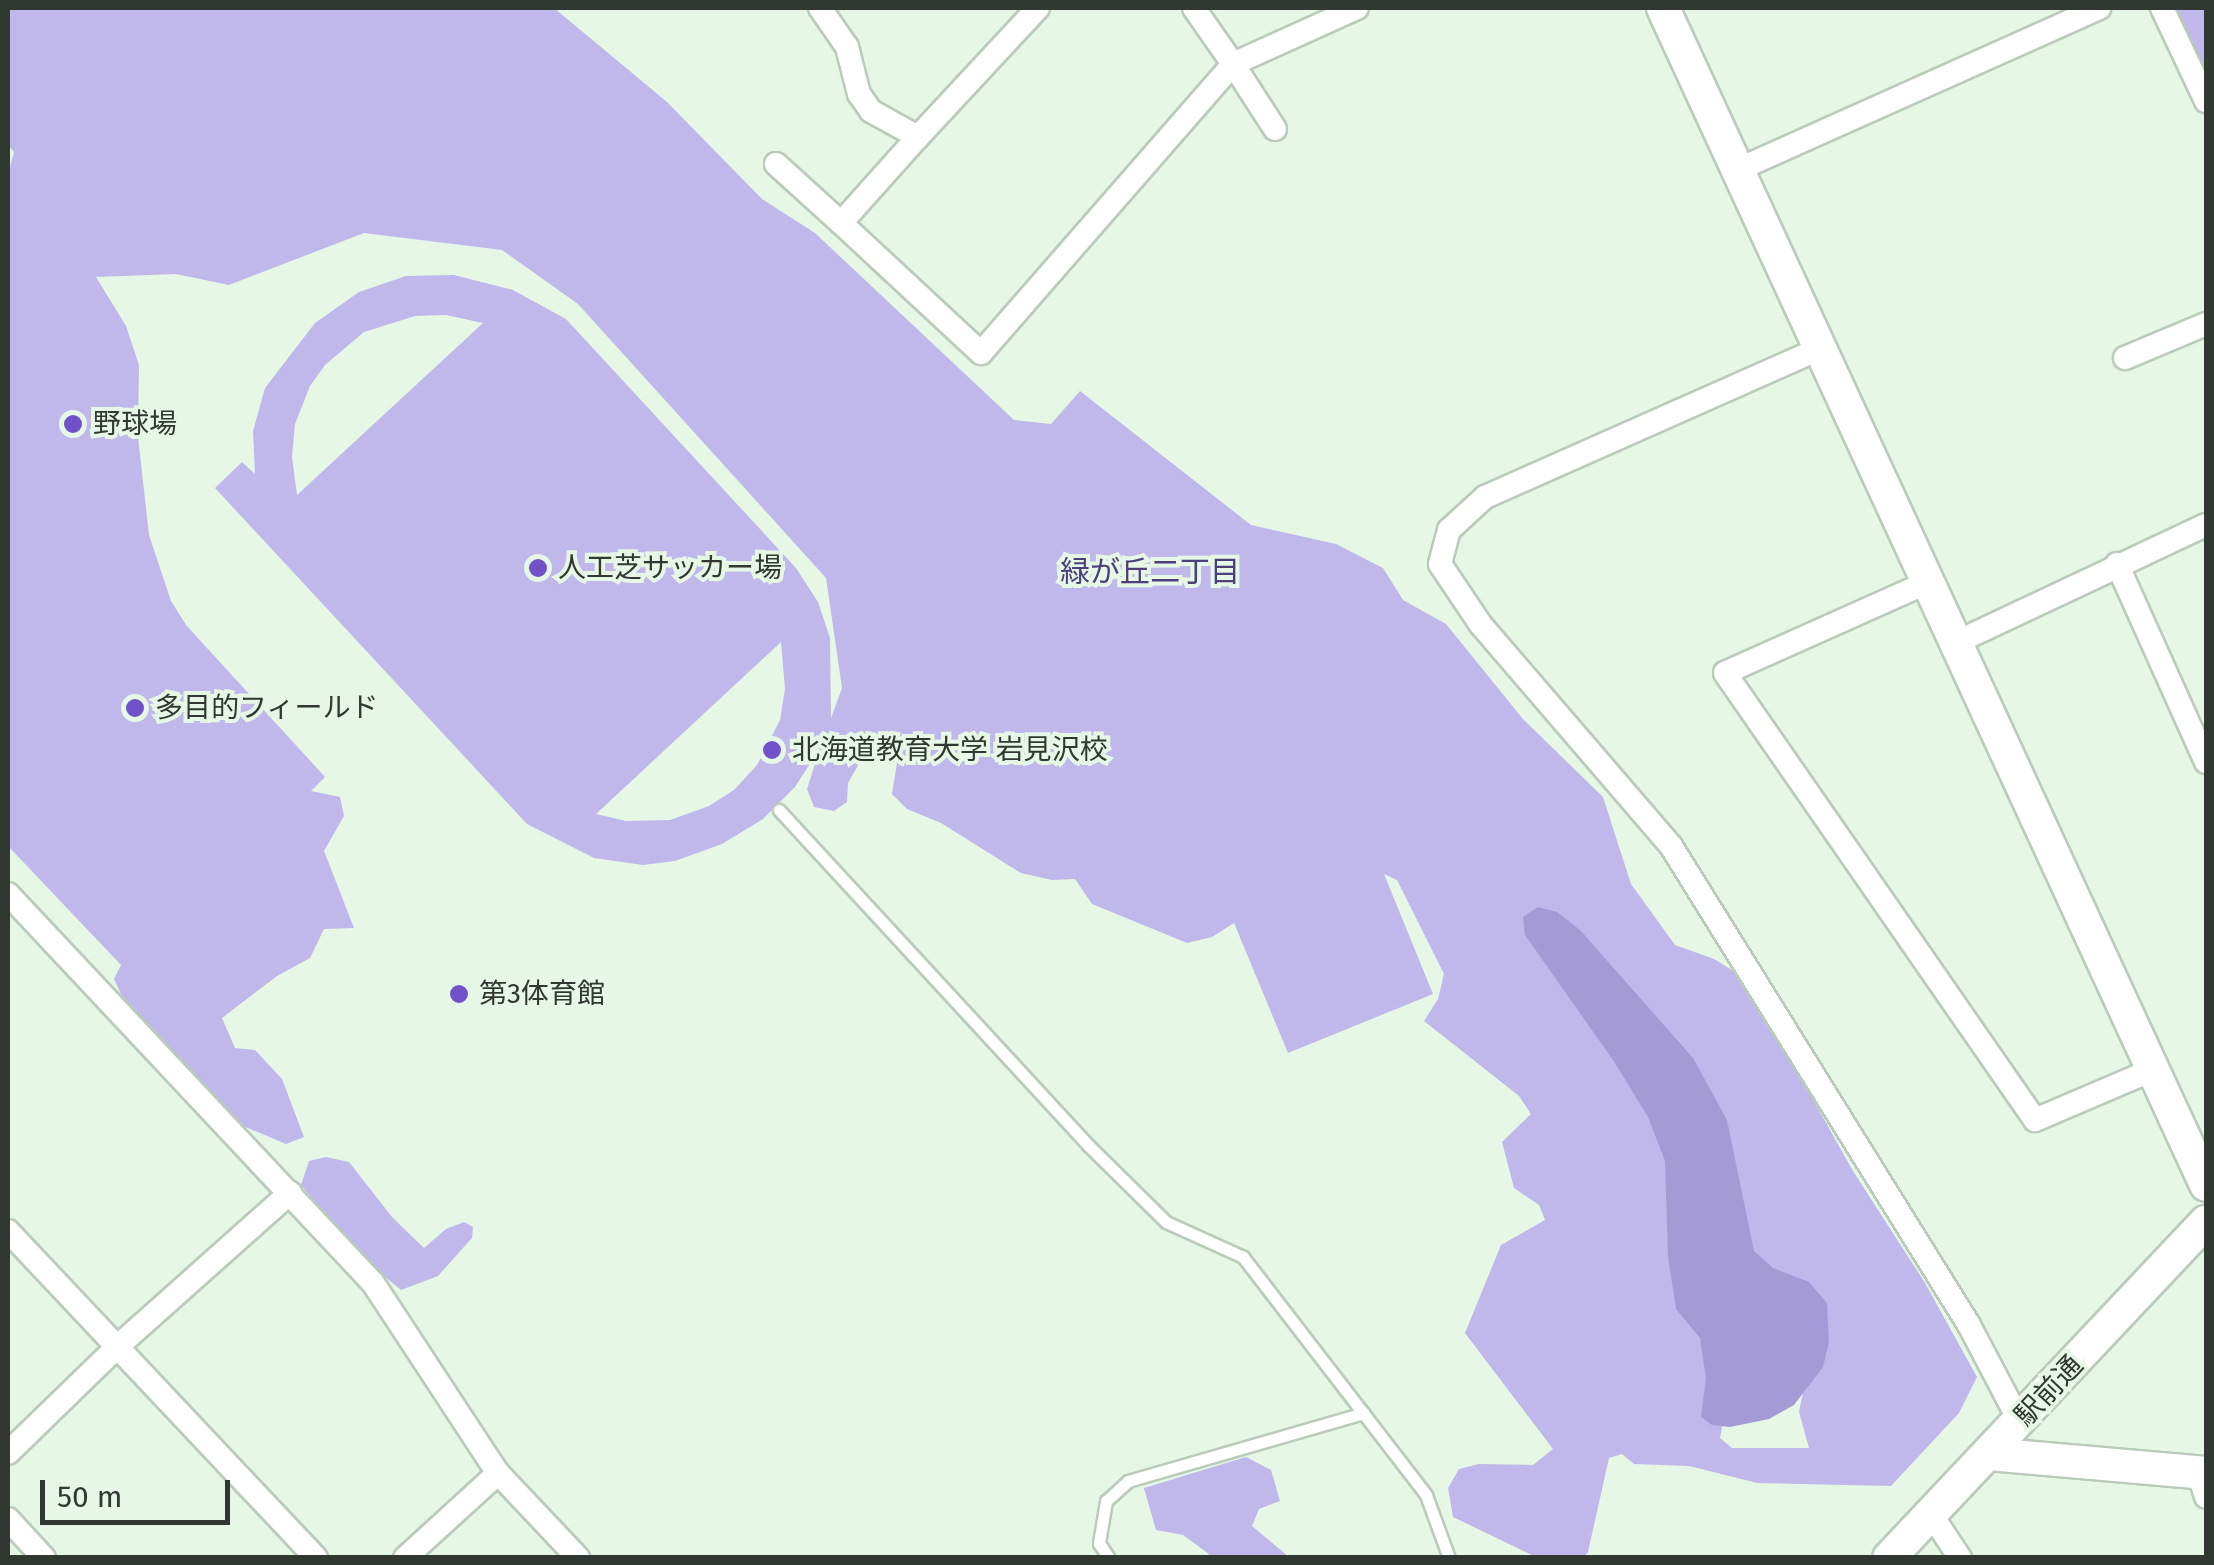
<!DOCTYPE html>
<html>
<head>
<meta charset="utf-8">
<style>
  body { margin:0 }
  #map { position:relative; width:2214px; height:1565px; overflow:hidden; background:#e6f7e6; font-family:"Fira Sans","Noto Sans JP",sans-serif }
  div>[style] { position:absolute }
  .green>* { inset:0; background:#c0b8eb }
  .water>* { inset:0; background:#a49ad6 }
  .roads { filter:drop-shadow(2px 0 #bacbba) drop-shadow(-2px 0 #bacbba) drop-shadow(0 2px #bacbba) drop-shadow(0 -2px #bacbba) }
  .lane>* { height:11px; margin:-5.5px; padding:0 5.5px; transform-origin:5.5px; border-radius:5.5px; background:#fff }
  .street>* { height:22px; margin:-11px; padding:0 11px; transform-origin:11px; border-radius:11px; background:#fff }
  .secondary>* { height:32px; margin:-16px; padding:0 16px; transform-origin:16px; border-radius:16px; background:#fff }
  .dots>* { width:28px; height:28px; translate:-50% -50%; box-sizing:border-box; border:5px solid #e6f7e6; border-radius:50% }
  span { translate:-50% -50%; white-space:nowrap; text-align:center; line-height:1.15; -webkit-text-stroke:8px #e6f7e6; paint-order:stroke }
  .poi-label { font-size:28px; color:#313731 }
  .left { translate:0 -50%; text-align:left }
  .street-label { font-size:28px; color:#313731 }
  .neighbourhood-label { font-size:30px; color:#4c3f7c }
  .frame { position:absolute; inset:0; border:10px solid #313731; pointer-events:none }
  .scale { position:absolute; left:40px; top:1480px; width:190px; height:45px; box-sizing:border-box; border:5px solid #313731; border-top:0; padding-left:12px; font-size:30px; line-height:35px; white-space:nowrap; color:#313731; -webkit-text-stroke:8px #e6f7e6; paint-order:stroke }
</style>
</head>
<body>
<div id="map">
  <div class="green">
    <div style="clip-path:polygon(evenodd,8px 8px,554px 8px,667px 102px,762px 199px,815px 233px,1014px 420px,1051px 424px,1080px 391px,1251px 525px,1336px 544px,1383px 568px,1403px 600px,1446px 624px,1523px 719px,1603px 797px,1631px 884px,1675px 945px,1714px 959px,1745px 978px,1853px 1171px,1925px 1283px,1977px 1377px,1959px 1413px,1891px 1486px,1757px 1483px,1689px 1466px,1634px 1464px,1622px 1454px,1609px 1458px,1588px 1552px,1584px 1557px,1536px 1557px,1453px 1517px,1448px 1488px,1459px 1469px,1479px 1464px,1533px 1465px,1553px 1449px,1465px 1333px,1501px 1245px,1545px 1220px,1539px 1205px,1514px 1188px,1502px 1142px,1531px 1114px,1519px 1096px,1424px 1021px,1438px 999px,1444px 974px,1397px 880px,1384px 874px,1433px 994px,1288px 1053px,1234px 923px,1212px 937px,1187px 943px,1092px 904px,1075px 879px,1052px 880px,1021px 873px,941px 823px,907px 809px,892px 794px,897px 763px,880px 744px,865px 753px,848px 783px,847px 802px,834px 811px,814px 807px,807px 789px,820px 748px,795px 787px,763px 819px,722px 844px,675px 861px,643px 865px,594px 858px,527px 824px,215px 488px,242px 462px,255px 474px,253px 431px,265px 388px,315px 323px,359px 292px,406px 276px,454px 275px,513px 290px,566px 319px,796px 568px,818px 602px,830px 638px,831px 718px,842px 688px,826px 578px,578px 304px,502px 250px,364px 233px,229px 285px,176px 274px,96px 277px,126px 326px,139px 365px,138px 437px,149px 535px,171px 601px,186px 625px,325px 777px,311px 791px,340px 797px,344px 816px,324px 851px,354px 928px,324px 929px,310px 958px,277px 976px,222px 1018px,235px 1048px,255px 1050px,282px 1079px,304px 1137px,286px 1144px,243px 1126px,125px 1003px,114px 979px,121px 965px,8px 846px,8px 174px,14px 152px,8px 145px,8px 8px,446px 315px,483px 323px,297px 495px,292px 457px,295px 424px,310px 386px,325px 365px,364px 332px,415px 316px,446px 315px,8px 8px,781px 642px,785px 689px,780px 720px,757px 765px,734px 790px,709px 806px,670px 820px,626px 821px,596px 814px,781px 642px,8px 8px,1660px 1115px,1768px 1273px,1811px 1352px,1799px 1412px,1809px 1448px,1732px 1448px,1720px 1438px,1724px 1416px,1660px 1115px)"></div>
    <div style="clip-path:polygon(2175px 8px,2206px 8px,2206px 77px)"></div>
    <div style="clip-path:polygon(326px 1157px,349px 1162px,392px 1217px,424px 1248px,446px 1229px,464px 1222px,473px 1227px,472px 1238px,438px 1276px,401px 1290px,359px 1255px,301px 1185px,309px 1161px)"></div>
    <div style="clip-path:polygon(1246px 1457px,1271px 1470px,1280px 1501px,1259px 1509px,1252px 1526px,1289px 1557px,1206px 1557px,1209px 1554px,1183px 1535px,1156px 1530px,1144px 1488px)"></div>
  </div>
  <div class="water">
    <div style="clip-path:polygon(1538px 907px,1557px 912px,1580px 930px,1693px 1058px,1727px 1120px,1754px 1251px,1773px 1268px,1809px 1282px,1827px 1303px,1829px 1342px,1823px 1367px,1794px 1405px,1769px 1419px,1730px 1427px,1712px 1425px,1701px 1417px,1706px 1379px,1700px 1338px,1676px 1309px,1668px 1257px,1665px 1161px,1648px 1117px,1615px 1063px,1525px 935px,1523px 917px)"></div>
  </div>
  <div class="roads">
    <div class="lane">
      <div style="left:779px;top:810px;width:456px;rotate:47.3deg"></div>
      <div style="left:1088px;top:1145px;width:110px;rotate:44.6deg"></div>
      <div style="left:1166px;top:1222px;width:85px;rotate:24.4deg"></div>
      <div style="left:1243px;top:1257px;width:300px;rotate:52.4deg"></div>
      <div style="left:1426px;top:1495px;width:67px;rotate:69.9deg"></div>
      <div style="left:1109px;top:1558px;width:18px;rotate:-124deg"></div>
      <div style="left:1099px;top:1543px;width:43px;rotate:-80.5deg"></div>
      <div style="left:1106px;top:1501px;width:30px;rotate:-42deg"></div>
      <div style="left:1128px;top:1481px;width:245px;rotate:-16.1deg"></div>
    </div>
    <div class="street">
      <div style="left:2162px;top:8px;width:103px;rotate:64.7deg"></div>
      <div style="left:1275px;top:129px;width:77px;rotate:-122.9deg"></div>
      <div style="left:1233px;top:64px;width:136px;rotate:-24.3deg"></div>
      <div style="left:918px;top:137px;width:176px;rotate:-47.1deg"></div>
      <div style="left:776px;top:164px;width:88px;rotate:42.2deg"></div>
      <div style="left:841px;top:223px;width:115px;rotate:-48.2deg"></div>
      <div style="left:918px;top:137px;width:54px;rotate:-151deg"></div>
      <div style="left:871px;top:111px;width:21px;rotate:-125deg"></div>
      <div style="left:859px;top:94px;width:49px;rotate:-104.3deg"></div>
      <div style="left:847px;top:47px;width:47px;rotate:-124.7deg"></div>
      <div style="left:1737px;top:170px;width:397px;rotate:-24.1deg"></div>
      <div style="left:841px;top:223px;width:191px;rotate:42.9deg"></div>
      <div style="left:981px;top:353px;width:383px;rotate:-48.9deg"></div>
      <div style="left:1233px;top:64px;width:68px;rotate:-124.9deg"></div>
      <div style="left:1819px;top:349px;width:365px;rotate:156.1deg"></div>
      <div style="left:1485px;top:497px;width:49px;rotate:137.5deg"></div>
      <div style="left:1449px;top:530px;width:35px;rotate:105deg"></div>
      <div style="left:1440px;top:564px;width:73px;rotate:56.1deg"></div>
      <div style="left:1481px;top:625px;width:291px;rotate:49.3deg"></div>
      <div style="left:1671px;top:846px;width:564px;rotate:58.11deg"></div>
      <div style="left:1969px;top:1325px;width:110px;rotate:62.3deg"></div>
      <div style="left:2125px;top:358px;width:88px;rotate:-22.8deg"></div>
      <div style="left:2117px;top:564px;width:217px;rotate:65.8deg"></div>
      <div style="left:1926px;top:583px;width:220px;rotate:155.9deg"></div>
      <div style="left:1725px;top:673px;width:544px;rotate:55.26deg"></div>
      <div style="left:2035px;top:1120px;width:125px;rotate:-23.1deg"></div>
      <div style="left:1955px;top:643px;width:277px;rotate:-25.2deg"></div>
      <div style="left:8px;top:894px;width:533px;rotate:46.82deg"></div>
      <div style="left:373px;top:1283px;width:227px;rotate:56.7deg"></div>
      <div style="left:498px;top:1473px;width:117px;rotate:46.7deg"></div>
      <div style="left:8px;top:1231px;width:449px;rotate:46.7deg"></div>
      <div style="left:8px;top:1453px;width:152px;rotate:-44.2deg"></div>
      <div style="left:117px;top:1347px;width:232px;rotate:-41.7deg"></div>
      <div style="left:2198px;top:1472px;width:26px;rotate:72deg"></div>
      <div style="left:1931px;top:1514px;width:53px;rotate:56.6deg"></div>
      <div style="left:8px;top:1519px;width:53px;rotate:47.3deg"></div>
      <div style="left:405px;top:1558px;width:126px;rotate:-42.4deg"></div>
    </div>
    <div class="secondary">
      <div style="left:1663px;top:8px;width:1296px;rotate:65.23deg"></div>
      <div style="left:1989px;top:1454px;width:218px;rotate:5deg"></div>
      <div style="left:1889px;top:1558px;width:462px;rotate:-46.7deg"></div>
    </div>
  </div>
  <div class="dots">
    <div style="left:73px;top:424px;background:#7151ca"></div>
    <div style="left:538px;top:568px;background:#7151ca"></div>
    <div style="left:135px;top:708px;background:#7151ca"></div>
    <div style="left:772px;top:750px;background:#7151ca"></div>
    <div style="left:459px;top:994px;background:#7151ca"></div>
  </div>
  <div class="poi-label">
    <span class="left" style="left:93px;top:424px">野球場</span>
    <span class="left" style="left:558px;top:568px">人工芝サッカー場</span>
    <span class="left" style="left:155px;top:708px">多目的フィールド</span>
    <span class="left" style="left:792px;top:750px">北海道教育大学 岩見沢校</span>
    <span class="left" style="left:479px;top:994px">第3体育館</span>
  </div>
  <div class="street-label">
    <span style="left:2049px;top:1391px;rotate:-47deg">駅前通</span>
  </div>
  <div class="neighbourhood-label">
    <span style="left:1150px;top:572px">緑が丘二丁目</span>
  </div>
  <div class="frame"></div>
  <div class="scale">50 m</div>
</div>
</body>
</html>
